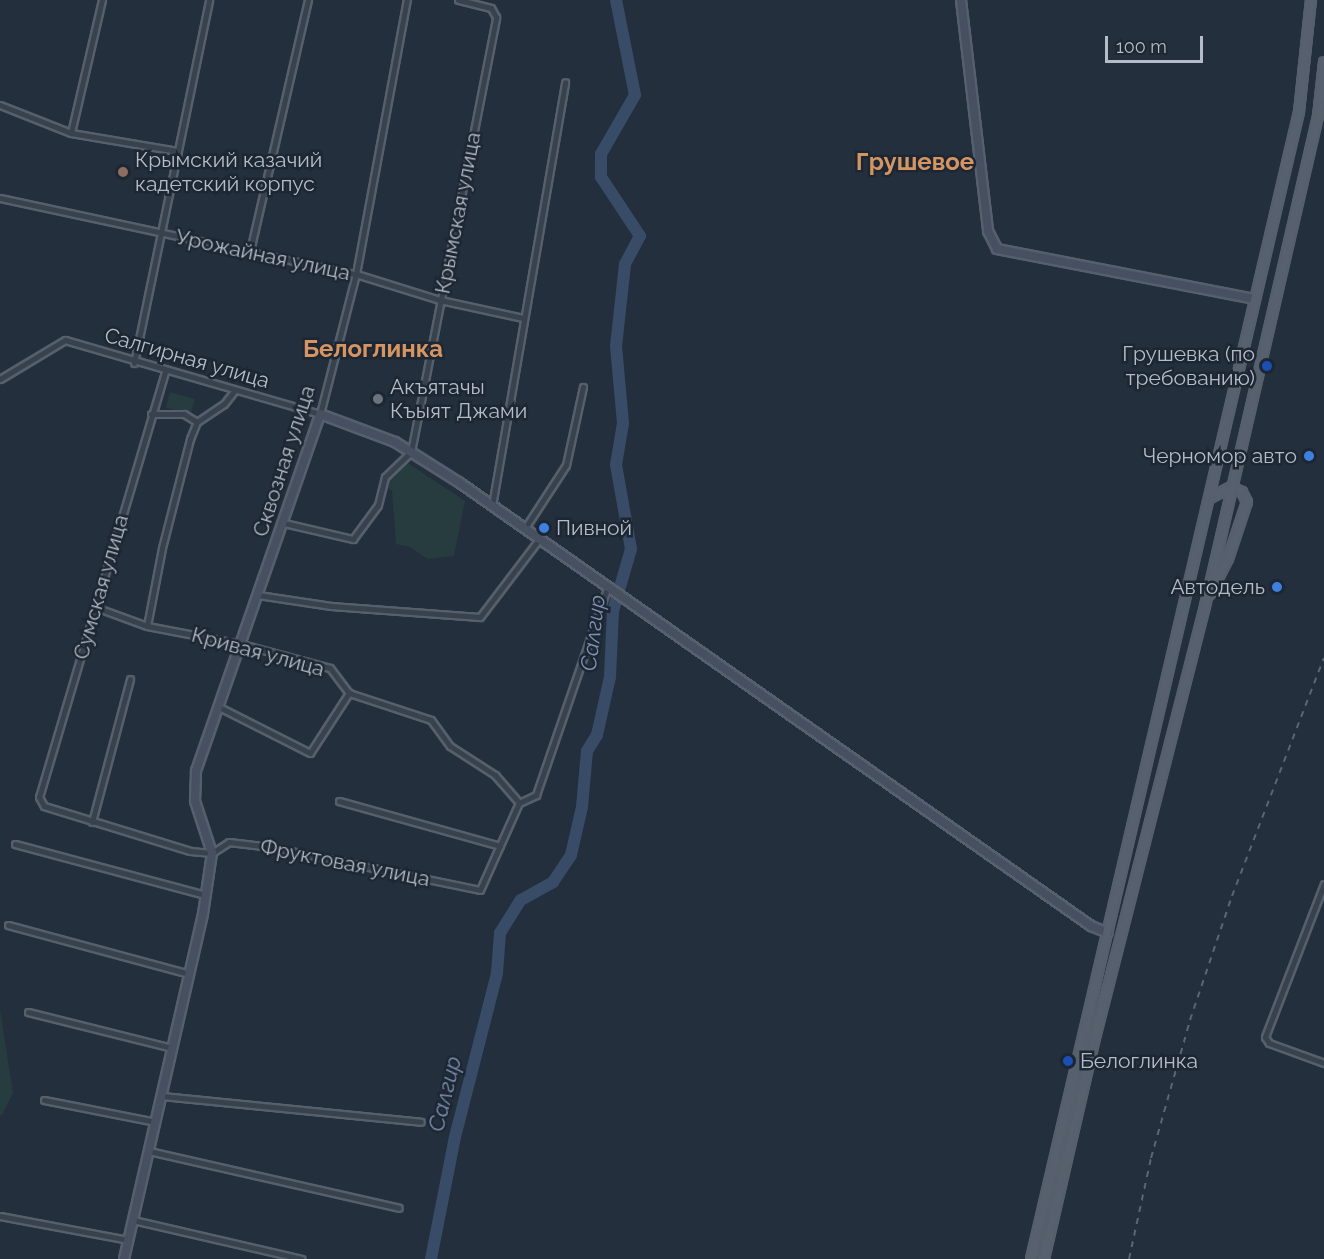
<!DOCTYPE html>
<html>
<head>
<meta charset="utf-8">
<style>
  body { margin:0 }
  #map { position:relative; width:1324px; height:1259px; overflow:hidden; background:#242f3e; font-family:Raleway,sans-serif }
  div>[style] { position:absolute }
  .green>* { inset:0; background:#263c3f; transform-origin:0 0 }
  .river>* { height:12px; margin:-6px; padding:0 6px; transform-origin:6px; border-radius:6px; background:#394c67 }
  .roads { filter:drop-shadow(2px 0 #565f6c) drop-shadow(-2px 0 #565f6c) drop-shadow(0 2px #565f6c) drop-shadow(0 -2px #565f6c) }
  .street>* { height:5px; margin:-2.5px; padding:0 2.5px; transform-origin:2.5px; border-radius:2.5px; background:#38414e }
  .secondary>* { height:8px; margin:-4px; padding:0 4px; transform-origin:4px; border-radius:4px; background:#465061 }
  .primary>* { height:8px; margin:-4px; padding:0 4px; transform-origin:4px; border-radius:4px; background:#56606e }
  .rail>* { height:2px; margin-top:-1px; transform-origin:0; background:repeating-linear-gradient(90deg,#5a6575 0 6px,transparent 0 12px) }
  .dots>* { width:16px; height:16px; translate:-50% -50%; box-sizing:border-box; border:3px solid #1d2633; border-radius:50% }
  span { translate:-50% -50%; white-space:nowrap; text-align:center; line-height:1.15; -webkit-text-stroke:5px #1d2633; paint-order:stroke }
  .poi-label { font-size:21px; color:#b4bcc9 }
  .left { translate:0 -50%; text-align:left }
  .right { translate:-100% -50%; text-align:right }
  .street-label { font-size:21px; color:#b4bcc9 }
  .water-label { font-size:22px; color:#7c92b1; font-style:italic }
  .quarter-label { font-size:24px; color:#d59563; font-weight:700 }
  .scale { position:absolute; left:1105px; top:36px; width:98px; height:27px; box-sizing:border-box; border:3px solid #b4bcc9; border-top:0; padding-left:8px; font-size:18px; line-height:21px; white-space:nowrap; color:#b4bcc9; -webkit-text-stroke:4px #1d2633; paint-order:stroke }
</style>
</head>
<body>
<div id="map">
  <div class="green">
    <div style="left:170px;top:392px;width:26px;height:16px;rotate:16deg"></div>
    <div style="clip-path:polygon(406px 462px,465px 501px,454px 556px,428px 559px,410px 547px,396px 544px,392px 491px,385px 485px,386px 478px)"></div>
    <div style="clip-path:polygon(0 1009px,13px 1093px,2px 1115px,0 1115px)"></div>
  </div>
  <div class="river">
    <div style="left:431px;top:1259px;width:124px;rotate:-78.9deg"></div>
    <div style="left:455px;top:1137px;width:169px;rotate:-75.6deg"></div>
    <div style="left:497px;top:973px;width:40px;rotate:-85.7deg"></div>
    <div style="left:500px;top:933px;width:39px;rotate:-58deg"></div>
    <div style="left:521px;top:900px;width:37px;rotate:-29deg"></div>
    <div style="left:553px;top:882px;width:32px;rotate:-56deg"></div>
    <div style="left:571px;top:855px;width:49px;rotate:-77.1deg"></div>
    <div style="left:582px;top:807px;width:56px;rotate:-84.9deg"></div>
    <div style="left:587px;top:751px;width:19px;rotate:-58deg"></div>
    <div style="left:597px;top:735px;width:59px;rotate:-77.4deg"></div>
    <div style="left:610px;top:677px;width:66px;rotate:-87.4deg"></div>
    <div style="left:613px;top:611px;width:65px;rotate:-73.8deg"></div>
    <div style="left:631px;top:549px;width:85px;rotate:-100.1deg"></div>
    <div style="left:616px;top:465px;width:43px;rotate:-80.5deg"></div>
    <div style="left:623px;top:423px;width:77px;rotate:-95.2deg"></div>
    <div style="left:616px;top:346px;width:82px;rotate:-83.7deg"></div>
    <div style="left:625px;top:264px;width:32px;rotate:-62deg"></div>
    <div style="left:640px;top:236px;width:71px;rotate:-123.5deg"></div>
    <div style="left:601px;top:177px;width:23px;rotate:-90deg"></div>
    <div style="left:601px;top:154px;width:68px;rotate:-60deg"></div>
    <div style="left:635px;top:95px;width:97px;rotate:-101.3deg"></div>
  </div>
  <div class="roads">
    <div class="street">
      <div style="left:0;top:105px;width:76px;rotate:21.5deg"></div>
      <div style="left:71px;top:133px;width:108px;rotate:9.6deg"></div>
      <div style="left:71px;top:133px;width:137px;rotate:-76.9deg"></div>
      <div style="left:0;top:198px;width:364px;rotate:12.1deg"></div>
      <div style="left:356px;top:274px;width:88px;rotate:17.2deg"></div>
      <div style="left:440px;top:300px;width:85px;rotate:12.2deg"></div>
      <div style="left:250px;top:251px;width:258px;rotate:-77deg"></div>
      <div style="left:134px;top:363px;width:371px;rotate:-78.3deg"></div>
      <div style="left:165px;top:372px;width:443px;rotate:106.5deg"></div>
      <div style="left:39px;top:797px;width:10px;rotate:61deg"></div>
      <div style="left:44px;top:806px;width:153px;rotate:17.1deg"></div>
      <div style="left:190px;top:851px;width:22px;rotate:5deg"></div>
      <div style="left:212px;top:853px;width:20px;rotate:-33deg"></div>
      <div style="left:229px;top:842px;width:42px;rotate:6.8deg"></div>
      <div style="left:271px;top:847px;width:213px;rotate:11.6deg"></div>
      <div style="left:480px;top:890px;width:95px;rotate:-65.9deg"></div>
      <div style="left:519px;top:803px;width:19px;rotate:-25deg"></div>
      <div style="left:536px;top:795px;width:221px;rotate:-71deg"></div>
      <div style="left:0;top:379px;width:76px;rotate:-31deg"></div>
      <div style="left:65px;top:340px;width:266px;rotate:16.2deg"></div>
      <div style="left:320px;top:414px;width:145px;rotate:-75.6deg"></div>
      <div style="left:356px;top:274px;width:279px;rotate:-79.5deg"></div>
      <div style="left:151px;top:414px;width:33px"></div>
      <div style="left:184px;top:414px;width:15px;rotate:32deg"></div>
      <div style="left:492px;top:506px;width:430px;rotate:-80.2deg"></div>
      <div style="left:284px;top:523px;width:71px;rotate:13.1deg"></div>
      <div style="left:353px;top:539px;width:42px;rotate:-53.7deg"></div>
      <div style="left:378px;top:505px;width:29px;rotate:-76deg"></div>
      <div style="left:385px;top:477px;width:36px;rotate:-44deg"></div>
      <div style="left:411px;top:452px;width:443px;rotate:-78.9deg"></div>
      <div style="left:496px;top:17px;width:10px;rotate:-119deg"></div>
      <div style="left:491px;top:8px;width:34px;rotate:-166deg"></div>
      <div style="left:525px;top:528px;width:75px;rotate:-56.9deg"></div>
      <div style="left:566px;top:465px;width:80px;rotate:-77.7deg"></div>
      <div style="left:258px;top:595px;width:74px;rotate:8.6deg"></div>
      <div style="left:331px;top:606px;width:149px;rotate:4.2deg"></div>
      <div style="left:480px;top:617px;width:99px;rotate:-52.8deg"></div>
      <div style="left:95px;top:607px;width:55px;rotate:20.1deg"></div>
      <div style="left:147px;top:626px;width:96px;rotate:10.8deg"></div>
      <div style="left:241px;top:644px;width:92px;rotate:15.1deg"></div>
      <div style="left:330px;top:668px;width:31px;rotate:53deg"></div>
      <div style="left:349px;top:693px;width:86px;rotate:18.2deg"></div>
      <div style="left:431px;top:720px;width:32px;rotate:54deg"></div>
      <div style="left:450px;top:746px;width:54px;rotate:32.8deg"></div>
      <div style="left:495px;top:775px;width:37px;rotate:49deg"></div>
      <div style="left:147px;top:626px;width:79px;rotate:-79.1deg"></div>
      <div style="left:162px;top:548px;width:113px;rotate:-75.6deg"></div>
      <div style="left:190px;top:439px;width:18px;rotate:-68deg"></div>
      <div style="left:197px;top:422px;width:32px;rotate:-34deg"></div>
      <div style="left:224px;top:404px;width:16px;rotate:-52deg"></div>
      <div style="left:219px;top:707px;width:102px;rotate:26.8deg"></div>
      <div style="left:310px;top:753px;width:72px;rotate:-57deg"></div>
      <div style="left:339px;top:801px;width:167px;rotate:15.6deg"></div>
      <div style="left:92px;top:822px;width:148px;rotate:-75.1deg"></div>
      <div style="left:15px;top:844px;width:197px;rotate:15deg"></div>
      <div style="left:1324px;top:884px;width:164px;rotate:111.1deg"></div>
      <div style="left:1265px;top:1037px;width:7px;rotate:56deg"></div>
      <div style="left:1269px;top:1043px;width:59px;rotate:20deg"></div>
      <div style="left:8px;top:925px;width:188px;rotate:15.1deg"></div>
      <div style="left:28px;top:1012px;width:148px;rotate:14deg"></div>
      <div style="left:162px;top:1096px;width:260px;rotate:5.7deg"></div>
      <div style="left:44px;top:1100px;width:114px;rotate:11.1deg"></div>
      <div style="left:149px;top:1151px;width:256px;rotate:12.8deg"></div>
      <div style="left:0;top:1216px;width:130px;rotate:10.6deg"></div>
      <div style="left:133px;top:1220px;width:173px;rotate:13deg"></div>
    </div>
    <div class="secondary">
      <div style="left:961px;top:0;width:233px;rotate:83.3deg"></div>
      <div style="left:988px;top:231px;width:20px;rotate:63deg"></div>
      <div style="left:997px;top:249px;width:263px;rotate:11deg"></div>
      <div style="left:124px;top:1259px;width:354px;rotate:-77.1deg"></div>
      <div style="left:203px;top:914px;width:62px;rotate:-81.6deg"></div>
      <div style="left:212px;top:853px;width:55px;rotate:-108.1deg"></div>
      <div style="left:195px;top:801px;width:30px;rotate:-88deg"></div>
      <div style="left:196px;top:771px;width:378px;rotate:-70.8deg"></div>
      <div style="left:320px;top:414px;width:80px;rotate:20.5deg"></div>
      <div style="left:395px;top:442px;width:77px;rotate:32.2deg"></div>
      <div style="left:460px;top:483px;width:771px;rotate:35.07deg"></div>
      <div style="left:1091px;top:926px;width:18px;rotate:22deg"></div>
    </div>
    <div class="primary">
      <div style="left:1210px;top:594px;width:39px;rotate:-63deg"></div>
      <div style="left:1228px;top:559px;width:60px;rotate:-71.6deg"></div>
      <div style="left:1247px;top:502px;width:11px;rotate:-117deg"></div>
      <div style="left:1242px;top:492px;width:12px;rotate:-156deg"></div>
      <div style="left:1231px;top:487px;width:24px;rotate:152deg"></div>
      <div style="left:1031px;top:1259px;width:1178px;rotate:-76.85deg"></div>
      <div style="left:1299px;top:112px;width:113px;rotate:-83.9deg"></div>
      <div style="left:1044px;top:1259px;width:231px;rotate:-77deg"></div>
      <div style="left:1096px;top:1034px;width:442px;rotate:-75.7deg"></div>
      <div style="left:1205px;top:606px;width:503px;rotate:-77.01deg"></div>
      <div style="left:1318px;top:116px;width:54px;rotate:-83.7deg"></div>
    </div>
  </div>
  <div class="rail">
    <div style="left:1129px;top:1259px;width:103px;rotate:-77.7deg"></div>
    <div style="left:1151px;top:1158px;width:143px;rotate:-74.2deg"></div>
    <div style="left:1190px;top:1020px;width:131px;rotate:-71.3deg"></div>
    <div style="left:1232px;top:896px;width:255px;rotate:-68.9deg"></div>
  </div>
  <div class="dots">
    <div style="left:123px;top:172px;background:#8d6e63"></div>
    <div style="left:1267px;top:366px;background:#1a4fb4"></div>
    <div style="left:378px;top:399px;background:#6b7280"></div>
    <div style="left:1309px;top:456px;background:#3f7fe0"></div>
    <div style="left:544px;top:528px;background:#3f7fe0"></div>
    <div style="left:1277px;top:587px;background:#3f7fe0"></div>
    <div style="left:1068px;top:1061px;background:#1a4fb4"></div>
  </div>
  <div class="poi-label">
    <span class="left" style="left:135px;top:172px">Крымский казачий<br>кадетский корпус</span>
    <span class="right" style="left:1255px;top:366px">Грушевка (по<br>требованию)</span>
    <span class="left" style="left:390px;top:399px">Акъятачы<br>Къыят Джами</span>
    <span class="right" style="left:1297px;top:456px">Черномор авто</span>
    <span class="left" style="left:556px;top:528px">Пивной</span>
    <span class="right" style="left:1265px;top:587px">Автодель</span>
    <span class="left" style="left:1080px;top:1061px">Белоглинка</span>
  </div>
  <div class="street-label">
    <span style="left:458px;top:213px;rotate:-79deg">Крымская улица</span>
    <span style="left:263px;top:255px;rotate:12deg">Урожайная улица</span>
    <span style="left:187px;top:358px;rotate:16deg">Салгирная улица</span>
    <span style="left:284px;top:461px;rotate:-72deg">Сквозная улица</span>
    <span style="left:101px;top:587px;rotate:-74deg">Сумская улица</span>
    <span style="left:258px;top:652px;rotate:15deg">Кривая улица</span>
    <span style="left:345px;top:863px;rotate:11deg">Фруктовая улица</span>
  </div>
  <div class="water-label">
    <span style="left:593px;top:633px;rotate:-83deg">Салгир</span>
    <span style="left:445px;top:1094px;rotate:-76deg">Салгир</span>
  </div>
  <div class="quarter-label">
    <span style="left:915px;top:162px">Грушевое</span>
    <span style="left:373px;top:349px">Белоглинка</span>
  </div>
  <div class="scale">100 m</div>
</div>
</body>
</html>
